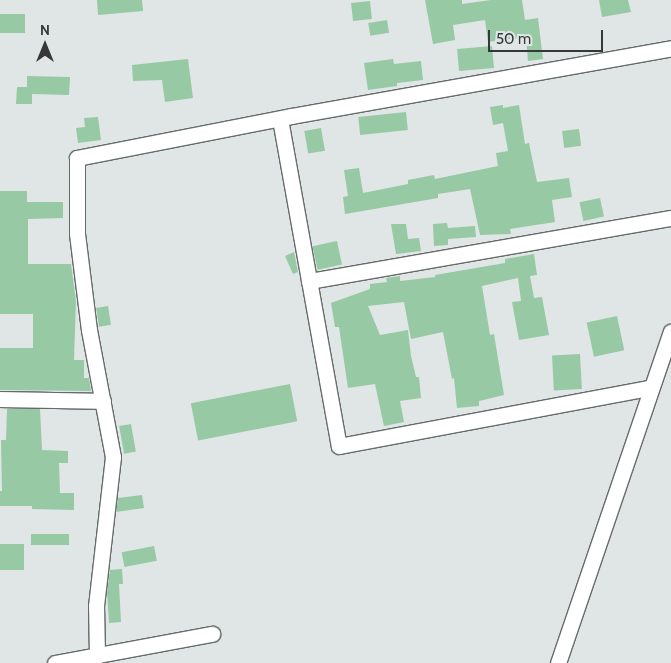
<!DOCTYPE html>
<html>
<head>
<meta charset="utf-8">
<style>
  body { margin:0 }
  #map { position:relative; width:671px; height:663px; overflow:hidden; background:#dfe6e5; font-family:Cabin,sans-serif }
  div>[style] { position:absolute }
  .building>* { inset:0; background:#97c9a5; transform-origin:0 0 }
  .roads { filter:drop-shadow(1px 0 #666b6a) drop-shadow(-1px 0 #666b6a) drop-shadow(0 1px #666b6a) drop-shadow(0 -1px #666b6a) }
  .street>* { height:15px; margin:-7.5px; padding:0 7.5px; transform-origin:7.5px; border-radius:7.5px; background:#fff }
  span { translate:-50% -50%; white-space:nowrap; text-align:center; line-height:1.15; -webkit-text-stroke:4.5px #dfe6e5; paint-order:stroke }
  .north { position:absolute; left:20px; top:20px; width:50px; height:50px; -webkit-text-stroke:4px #dfe6e5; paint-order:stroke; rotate:0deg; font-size:14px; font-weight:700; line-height:20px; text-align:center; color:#363838 }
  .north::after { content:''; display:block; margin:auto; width:18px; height:22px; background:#363838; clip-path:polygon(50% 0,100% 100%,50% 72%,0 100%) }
  .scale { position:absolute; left:488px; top:30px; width:115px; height:22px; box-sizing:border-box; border:2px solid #363838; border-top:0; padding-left:6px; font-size:15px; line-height:18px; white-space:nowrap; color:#363838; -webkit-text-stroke:4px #dfe6e5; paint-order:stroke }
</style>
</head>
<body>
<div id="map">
  <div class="building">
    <div style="clip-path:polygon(97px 0,142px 0,143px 11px,98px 15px)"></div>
    <div style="clip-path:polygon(425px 0,462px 0,462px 4px,491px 0,522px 0,525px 20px,538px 18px,543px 59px,528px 61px,526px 37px,488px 42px,485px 20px,453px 25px,455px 40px,433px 44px)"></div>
    <div style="clip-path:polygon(599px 0,628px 0,631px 12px,602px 17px)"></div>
    <div style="left:370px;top:1px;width:18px;height:19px;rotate:84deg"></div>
    <div style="left:0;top:14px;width:25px;height:19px"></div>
    <div style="left:387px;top:20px;width:13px;height:19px;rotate:81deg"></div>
    <div style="left:492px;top:46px;width:22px;height:35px;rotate:85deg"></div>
    <div style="clip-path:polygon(188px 59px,193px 98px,165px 102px,162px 80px,133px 81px,132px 65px)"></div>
    <div style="clip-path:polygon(393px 59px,394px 64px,421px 61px,423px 80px,397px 83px,397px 86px,368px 90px,364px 63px)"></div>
    <div style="clip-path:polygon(27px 76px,70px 77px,69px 95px,32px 94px,32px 104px,16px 104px,17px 87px,27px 87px)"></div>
    <div style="clip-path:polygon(503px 105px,503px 108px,519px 105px,525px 144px,529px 143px,537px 182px,569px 178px,572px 197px,552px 200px,555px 222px,510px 229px,511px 234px,480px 235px,470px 189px,438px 194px,438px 198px,345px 214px,343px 197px,348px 196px,344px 170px,359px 168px,363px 193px,408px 184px,408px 180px,434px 175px,435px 179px,498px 166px,496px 153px,508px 151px,503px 123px,493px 125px,490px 107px)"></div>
    <div style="left:406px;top:112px;width:18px;height:48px;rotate:84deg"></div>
    <div style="clip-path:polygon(98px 117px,101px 140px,78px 143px,76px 128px,85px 127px,84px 118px)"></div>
    <div style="left:321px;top:128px;width:23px;height:17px;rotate:80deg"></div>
    <div style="left:579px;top:129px;width:17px;height:17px;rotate:83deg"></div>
    <div style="clip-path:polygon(0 191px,27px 191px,27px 202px,63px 202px,63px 218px,28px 219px,28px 264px,71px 264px,76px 301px,74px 360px,84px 360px,84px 378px,89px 378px,91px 391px,0 390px,0 348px,33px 348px,33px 314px,0 314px)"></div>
    <div style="left:600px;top:198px;width:19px;height:21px;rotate:78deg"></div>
    <div style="clip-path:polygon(447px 223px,448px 228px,475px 226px,476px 237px,448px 239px,448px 245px,434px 246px,433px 224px)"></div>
    <div style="clip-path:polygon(391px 224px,406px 224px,408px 239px,419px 238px,421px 251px,396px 254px)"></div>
    <div style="left:337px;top:241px;width:24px;height:25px;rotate:78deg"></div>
    <div style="clip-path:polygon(294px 252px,298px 272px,293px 274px,285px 256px)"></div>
    <div style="clip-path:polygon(534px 254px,537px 275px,530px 276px,534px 298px,542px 297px,549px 335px,519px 340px,512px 302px,521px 301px,518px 278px,482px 286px,490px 335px,494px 334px,504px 395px,479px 401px,479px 406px,457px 408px,454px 378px,452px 379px,443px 332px,411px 339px,404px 302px,368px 306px,380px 335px,408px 330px,411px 356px,416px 377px,419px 377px,421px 398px,400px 401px,404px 422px,384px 426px,375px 384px,348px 388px,339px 327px,335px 327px,331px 303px,370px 289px,370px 284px,387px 282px,386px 278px,400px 276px,400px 281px,435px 277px,435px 275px,505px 263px,505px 259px)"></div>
    <div style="left:108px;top:306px;width:19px;height:12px;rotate:81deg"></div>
    <div style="left:617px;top:316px;width:35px;height:31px;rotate:78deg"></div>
    <div style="left:580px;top:354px;width:35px;height:28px;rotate:87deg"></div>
    <div style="left:290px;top:384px;width:38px;height:101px;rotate:79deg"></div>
    <div style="clip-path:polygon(7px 409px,40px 409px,42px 450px,68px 451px,68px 463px,59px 463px,60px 493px,74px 493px,74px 510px,32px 509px,32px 506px,0 506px,0 491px,2px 491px,1px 440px,6px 440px)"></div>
    <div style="left:131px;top:424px;width:28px;height:12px;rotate:80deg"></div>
    <div style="clip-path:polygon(142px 495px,144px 508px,116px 512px,118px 498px)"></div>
    <div style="left:31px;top:534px;width:38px;height:11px"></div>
    <div style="left:0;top:544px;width:24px;height:26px"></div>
    <div style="left:154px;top:546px;width:15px;height:33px;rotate:79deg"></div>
    <div style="clip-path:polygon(122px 569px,123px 584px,119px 584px,121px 622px,109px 623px,107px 592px,110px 570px)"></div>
  </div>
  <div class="roads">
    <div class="street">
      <div style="left:280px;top:119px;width:332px;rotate:79.8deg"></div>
      <div style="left:339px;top:446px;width:316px;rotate:-10.6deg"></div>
      <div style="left:309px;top:281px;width:367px;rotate:-9.9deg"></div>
      <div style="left:0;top:399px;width:103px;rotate:1.1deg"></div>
      <div style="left:97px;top:656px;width:50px;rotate:-91.1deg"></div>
      <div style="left:96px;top:606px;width:150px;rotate:-83.5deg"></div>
      <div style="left:113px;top:457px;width:129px;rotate:-100.7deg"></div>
      <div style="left:89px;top:330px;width:98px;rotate:-97.1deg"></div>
      <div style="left:77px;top:233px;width:75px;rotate:-90deg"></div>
      <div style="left:77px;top:158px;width:218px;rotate:-11.1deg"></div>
      <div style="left:291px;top:116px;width:386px;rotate:-10.1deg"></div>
      <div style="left:55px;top:663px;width:160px;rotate:-10.5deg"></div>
      <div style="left:558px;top:663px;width:350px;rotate:-71.2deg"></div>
    </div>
  </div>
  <div class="north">N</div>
  <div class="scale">50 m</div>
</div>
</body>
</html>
